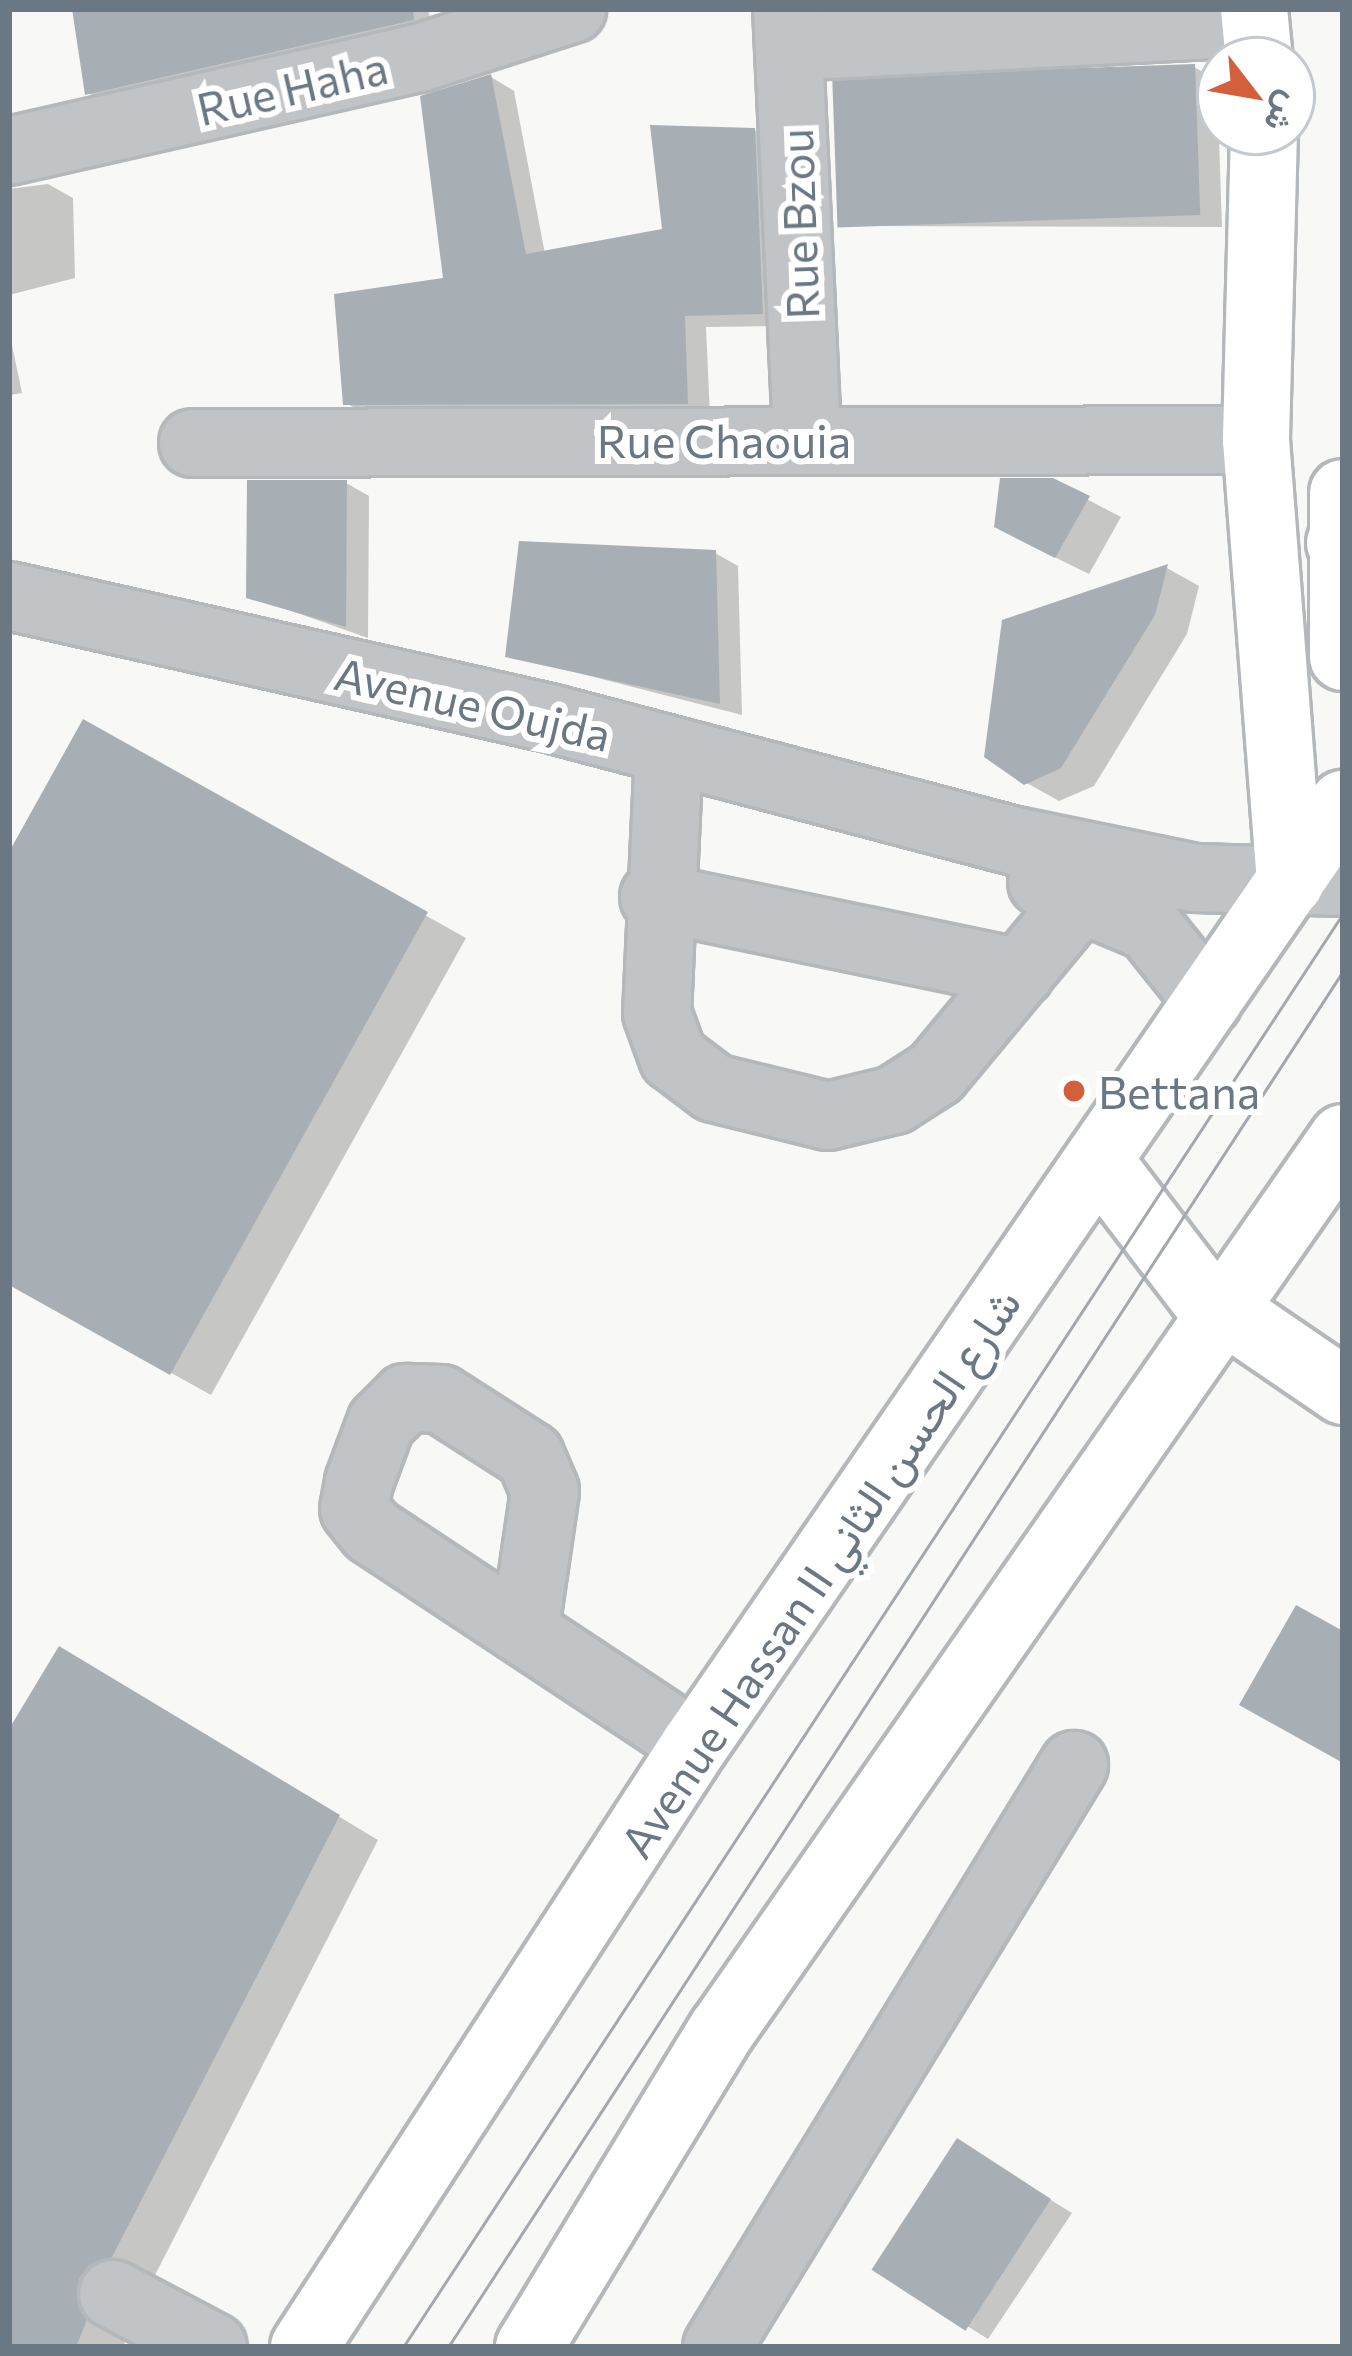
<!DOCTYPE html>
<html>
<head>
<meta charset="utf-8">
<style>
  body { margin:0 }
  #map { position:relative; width:1352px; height:2356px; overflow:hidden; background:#f8f8f6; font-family:Commissioner,Vazirmatn,sans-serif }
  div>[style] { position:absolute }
  .shadow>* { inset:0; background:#0003 }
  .building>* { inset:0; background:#a8afb4; transform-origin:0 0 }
  .roads { filter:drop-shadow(3px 0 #b4b8bb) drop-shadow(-3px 0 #b4b8bb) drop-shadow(0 3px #b4b8bb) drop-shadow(0 -3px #b4b8bb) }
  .minor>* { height:66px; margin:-33px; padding:0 33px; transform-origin:33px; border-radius:33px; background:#c0c4c7 }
  .major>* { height:66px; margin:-33px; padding:0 33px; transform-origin:33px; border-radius:33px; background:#fff }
  .highway>* { height:66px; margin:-33px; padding:0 33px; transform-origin:33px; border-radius:33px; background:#fff }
  .tram>* { height:3px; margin:-1.5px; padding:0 1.5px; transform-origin:1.5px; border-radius:1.5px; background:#a2a8ad }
  .dots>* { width:33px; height:33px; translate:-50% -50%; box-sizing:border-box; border:6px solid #fff; border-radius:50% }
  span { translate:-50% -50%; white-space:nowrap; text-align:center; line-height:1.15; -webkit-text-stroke:12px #fff; paint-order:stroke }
  .street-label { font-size:45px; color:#6a7884 }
  .poi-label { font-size:45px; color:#6a7884 }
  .left { translate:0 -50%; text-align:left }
  .frame { position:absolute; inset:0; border:12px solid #6a7884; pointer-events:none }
  .north { position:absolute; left:1196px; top:36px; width:120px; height:120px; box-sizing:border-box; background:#fff; border:3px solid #c3c9ce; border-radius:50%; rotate:121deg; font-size:33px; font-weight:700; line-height:48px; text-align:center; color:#6a7884 }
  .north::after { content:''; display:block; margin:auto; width:42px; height:54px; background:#d3603b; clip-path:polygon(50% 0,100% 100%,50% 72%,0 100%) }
</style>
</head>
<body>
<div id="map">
  <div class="shadow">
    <div style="clip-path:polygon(74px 9px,428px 9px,433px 33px,111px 106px,88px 93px)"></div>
    <div style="clip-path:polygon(1194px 67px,1217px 80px,1222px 227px,860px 226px,837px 213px)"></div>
    <div style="clip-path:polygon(491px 77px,514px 91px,545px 254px,665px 232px,754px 130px,777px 144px,785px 326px,706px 327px,710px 416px,369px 416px,346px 403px,446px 281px)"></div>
    <div style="clip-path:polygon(48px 184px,73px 198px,75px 278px,9px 295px,9px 189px)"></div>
    <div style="clip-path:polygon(9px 331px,22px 393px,9px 395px)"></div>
    <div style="clip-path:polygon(1052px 481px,1121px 517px,1089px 574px,1030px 545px)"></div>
    <div style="clip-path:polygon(346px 483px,369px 496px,368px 638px,249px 596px)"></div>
    <div style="clip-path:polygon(715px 553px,738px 566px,742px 715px,508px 655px)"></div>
    <div style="clip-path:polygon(1167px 568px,1199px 586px,1187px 634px,1094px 786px,1059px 801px,1025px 782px,1005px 623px)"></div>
    <div style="clip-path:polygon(84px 724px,466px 938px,211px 1395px,9px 1283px,9px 858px)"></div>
    <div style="clip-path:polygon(100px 1673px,378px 1840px,153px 2279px,119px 2301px,125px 2347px,9px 2347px,9px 1735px)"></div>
    <div style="clip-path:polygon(978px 2155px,1072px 2213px,988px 2339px,877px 2270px)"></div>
  </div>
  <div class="building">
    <div style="clip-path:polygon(72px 9px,413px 9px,414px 20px,85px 95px)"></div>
    <div style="left:1195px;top:64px;width:151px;height:363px;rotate:88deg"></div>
    <div style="clip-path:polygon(491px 74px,526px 254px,662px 229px,650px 125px,755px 128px,763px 314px,685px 316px,688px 404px,343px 405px,334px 294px,443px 278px,420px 96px)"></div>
    <div style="clip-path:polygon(1000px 478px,1053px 478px,1090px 496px,1055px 558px,994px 527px)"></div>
    <div style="clip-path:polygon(247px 480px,347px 480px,346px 627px,246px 598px)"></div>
    <div style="clip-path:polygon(519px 541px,716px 550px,720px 704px,505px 657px)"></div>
    <div style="clip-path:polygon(1168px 564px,1155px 615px,1061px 768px,1024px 785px,984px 757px,1002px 620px)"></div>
    <div style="clip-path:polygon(83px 719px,428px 912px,170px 1375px,9px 1285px,9px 852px)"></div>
    <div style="clip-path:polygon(1296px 1605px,1343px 1631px,1343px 1763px,1239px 1705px)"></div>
    <div style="clip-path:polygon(59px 1646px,340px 1815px,112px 2257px,79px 2278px,87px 2320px,76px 2347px,9px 2347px,9px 1729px)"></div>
    <div style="left:957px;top:2138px;width:112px;height:157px;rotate:33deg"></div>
  </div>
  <div class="roads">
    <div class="minor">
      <div style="left:787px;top:9px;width:430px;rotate:87.3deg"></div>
      <div style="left:790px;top:47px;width:464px;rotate:-3deg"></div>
      <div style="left:9px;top:151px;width:420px;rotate:-12.8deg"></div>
      <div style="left:419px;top:58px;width:161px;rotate:-17.8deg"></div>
      <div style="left:193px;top:443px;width:1063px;rotate:-0.16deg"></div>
      <div style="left:9px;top:596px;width:554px;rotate:12.73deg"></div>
      <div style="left:549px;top:718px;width:483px;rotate:14.8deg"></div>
      <div style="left:1016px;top:841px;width:182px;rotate:11.7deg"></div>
      <div style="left:1194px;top:878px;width:149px;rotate:1.5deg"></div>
      <div style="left:669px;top:750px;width:263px;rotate:92.6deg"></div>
      <div style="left:657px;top:1013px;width:47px;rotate:70deg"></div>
      <div style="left:673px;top:1057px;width:51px;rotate:37.1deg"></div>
      <div style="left:714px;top:1088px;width:117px;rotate:13.8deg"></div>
      <div style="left:828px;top:1116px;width:68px;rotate:-13.6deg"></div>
      <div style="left:894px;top:1100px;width:50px;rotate:-32.7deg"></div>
      <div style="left:936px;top:1073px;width:229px;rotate:-50.3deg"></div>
      <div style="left:1042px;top:882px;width:116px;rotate:22.8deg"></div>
      <div style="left:1149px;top:927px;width:95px;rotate:51.4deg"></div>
      <div style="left:654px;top:897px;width:374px;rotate:11.7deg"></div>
      <div style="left:525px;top:1628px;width:138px;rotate:-81.7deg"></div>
      <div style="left:545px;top:1491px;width:38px;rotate:-113deg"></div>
      <div style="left:530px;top:1456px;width:106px;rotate:-147.4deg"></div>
      <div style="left:441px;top:1399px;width:35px;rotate:-178deg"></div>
      <div style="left:406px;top:1398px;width:35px;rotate:135deg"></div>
      <div style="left:381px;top:1423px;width:63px;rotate:110.4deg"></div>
      <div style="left:359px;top:1482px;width:27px;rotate:100deg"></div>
      <div style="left:354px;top:1509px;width:28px;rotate:51deg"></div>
      <div style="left:372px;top:1531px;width:387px;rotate:33.5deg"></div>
      <div style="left:113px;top:2294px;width:113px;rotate:27.9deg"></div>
      <div style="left:717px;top:2347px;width:683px;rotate:-58.47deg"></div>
    </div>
    <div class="major">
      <div style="left:1254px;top:9px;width:51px;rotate:84.4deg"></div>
      <div style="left:1264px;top:132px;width:308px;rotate:91.5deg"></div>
      <div style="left:1256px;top:440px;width:444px;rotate:85.6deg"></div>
      <div style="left:1343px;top:493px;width:164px;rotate:90deg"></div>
      <div style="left:1100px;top:1162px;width:166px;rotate:52.6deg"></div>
      <div style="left:1201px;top:1294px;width:172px;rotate:34.3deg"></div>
    </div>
    <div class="highway">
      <div style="left:1340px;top:543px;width:4px;rotate:34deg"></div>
      <div style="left:304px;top:2347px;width:718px;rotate:-57deg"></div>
      <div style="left:695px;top:1745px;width:1143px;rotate:-55.45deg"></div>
      <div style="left:529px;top:2347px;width:371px;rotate:-58.7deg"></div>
      <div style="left:722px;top:2030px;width:1087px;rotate:-55.15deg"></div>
    </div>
  </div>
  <div class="tram">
    <div style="left:403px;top:2347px;width:1715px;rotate:-56.75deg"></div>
    <div style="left:448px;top:2347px;width:1641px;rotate:-56.96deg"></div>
  </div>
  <div class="dots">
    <div style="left:1074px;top:1091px;background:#d3603b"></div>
  </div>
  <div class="street-label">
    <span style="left:292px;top:87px;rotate:-13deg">Rue Haha</span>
    <span style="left:798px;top:224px;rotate:-92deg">Rue Bzou</span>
    <span style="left:724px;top:440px">Rue Chaouia</span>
    <span style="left:473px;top:703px;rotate:13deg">Avenue Oujda</span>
    <span style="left:819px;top:1572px;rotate:-56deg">Avenue Hassan II شارع الحسن الثاني</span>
  </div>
  <div class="poi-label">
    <span class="left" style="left:1098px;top:1091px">Bettana</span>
  </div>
  <div class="frame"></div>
  <div class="north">ش</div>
</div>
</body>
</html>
